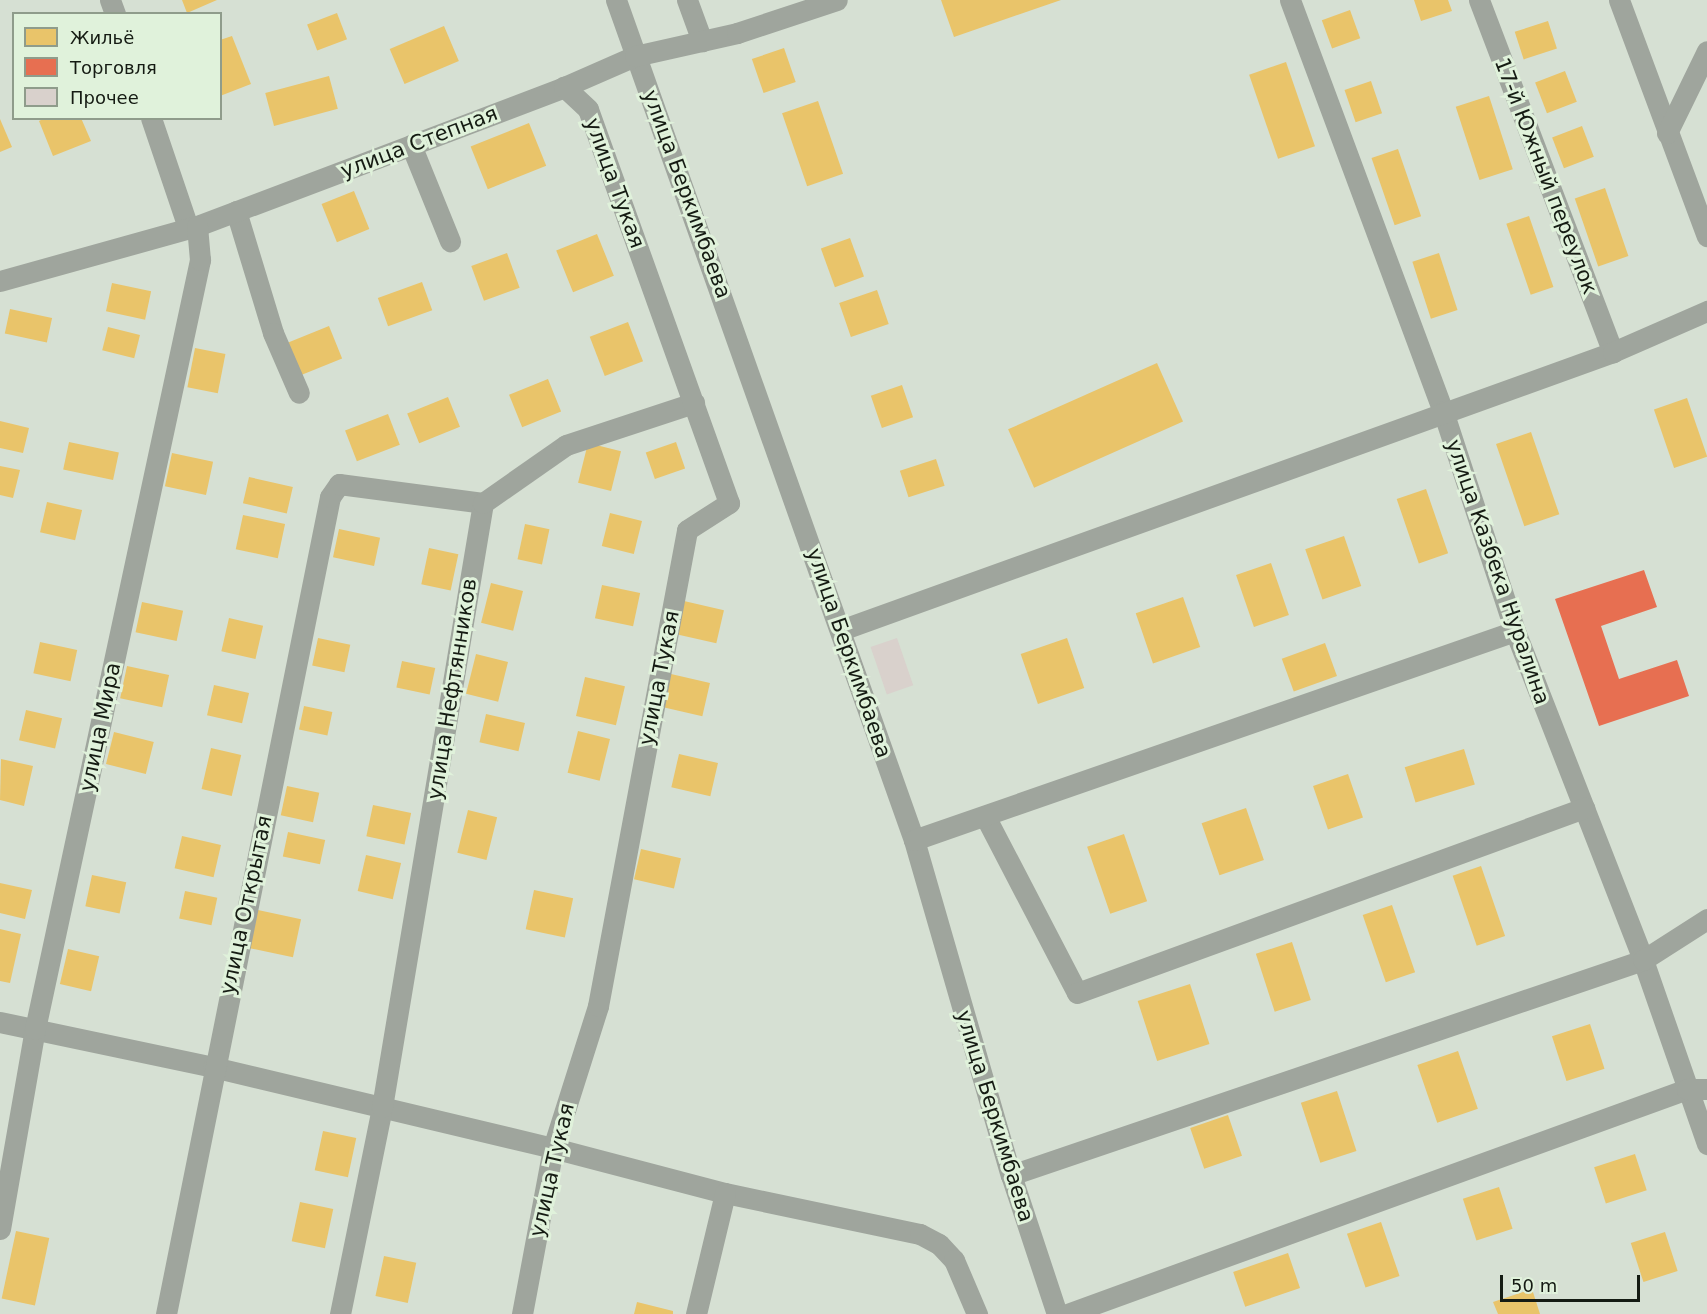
<!DOCTYPE html>
<html>
<head>
<meta charset="utf-8">
<style>
  body { margin:0 }
  #map { position:relative; width:1707px; height:1314px; overflow:hidden; background:#d6e0d3; font-family:"DejaVu Sans",sans-serif }
  div>[style] { position:absolute }
  .homes>* { inset:0; background:#e9c46a; transform-origin:0 0 }
  .shops>* { inset:0; background:#e76f51 }
  .building>* { inset:0; background:#d9d1cc; transform-origin:0 0 }
  .minor>* { height:21px; margin:-10.5px; padding:0 10.5px; transform-origin:10.5px; border-radius:10.5px; background:#9fa59d }
  span { translate:-50% -50%; white-space:nowrap; text-align:center; line-height:1.15; -webkit-text-stroke:6px #e0f2db; paint-order:stroke }
  .street-label { font-size:21px; color:#151b13 }
  .legend { position:absolute; left:12px; top:12px; width:210px; height:108px; box-sizing:border-box; background:#e0f2db; border:2px solid #8f9c8b; margin:0; padding:8px 10px; list-style:none; font-size:18px; color:#151b13 }
  .legend li { display:flex; align-items:center; gap:12px; height:30px }
  .legend b { width:30px; border:2px solid #8f9c8b }
  .scale { position:absolute; left:1500px; top:1275px; width:140px; height:27px; box-sizing:border-box; border:3px solid #151b13; border-top:0; padding-left:8px; font-size:18px; line-height:21px; white-space:nowrap; color:#151b13; -webkit-text-stroke:4px #e0f2db; paint-order:stroke }
</style>
</head>
<body>
<div id="map">
  <div class="homes">
    <div style="clip-path:polygon(182px 0,217px 0,187px 13px)"></div>
    <div style="clip-path:polygon(941px 0,1061px 0,954px 37px)"></div>
    <div style="clip-path:polygon(1414px 0,1448px 0,1452px 11px,1421px 21px)"></div>
    <div style="left:1350px;top:10px;width:30px;height:30px;rotate:70deg"></div>
    <div style="left:337px;top:13px;width:28px;height:32px;rotate:69deg"></div>
    <div style="left:1548px;top:21px;width:29px;height:35px;rotate:72deg"></div>
    <div style="left:444px;top:26px;width:38px;height:59px;rotate:67deg"></div>
    <div style="clip-path:polygon(232px 36px,251px 84px,220px 96px,220px 40px)"></div>
    <div style="left:784px;top:48px;width:36px;height:34px;rotate:71deg"></div>
    <div style="left:1286px;top:62px;width:89px;height:39px;rotate:71deg"></div>
    <div style="left:1565px;top:71px;width:33px;height:32px;rotate:69deg"></div>
    <div style="left:329px;top:76px;width:34px;height:66px;rotate:75deg"></div>
    <div style="left:1371px;top:81px;width:34px;height:28px;rotate:71deg"></div>
    <div style="left:1489px;top:96px;width:77px;height:35px;rotate:72deg"></div>
    <div style="left:818px;top:101px;width:77px;height:38px;rotate:71deg"></div>
    <div style="clip-path:polygon(45px 118px,81px 118px,91px 141px,53px 156px,39px 121px)"></div>
    <div style="clip-path:polygon(0 119px,12px 147px,0 152px)"></div>
    <div style="left:529px;top:123px;width:46px;height:63px;rotate:68deg"></div>
    <div style="left:1582px;top:126px;width:33px;height:32px;rotate:69deg"></div>
    <div style="left:1398px;top:149px;width:71px;height:28px;rotate:71deg"></div>
    <div style="left:1605px;top:188px;width:72px;height:32px;rotate:71deg"></div>
    <div style="left:354px;top:191px;width:41px;height:35px;rotate:68deg"></div>
    <div style="left:1529px;top:216px;width:75px;height:24px;rotate:71deg"></div>
    <div style="left:597px;top:234px;width:45px;height:44px;rotate:68deg"></div>
    <div style="left:850px;top:238px;width:41px;height:31px;rotate:70deg"></div>
    <div style="left:507px;top:253px;width:37px;height:38px;rotate:70deg"></div>
    <div style="left:1439px;top:253px;width:60px;height:28px;rotate:72deg"></div>
    <div style="left:422px;top:282px;width:30px;height:47px;rotate:70deg"></div>
    <div style="left:112px;top:283px;width:40px;height:29px;rotate:12deg"></div>
    <div style="left:877px;top:290px;width:36px;height:40px;rotate:71deg"></div>
    <div style="left:10px;top:309px;width:43px;height:25px;rotate:12deg"></div>
    <div style="left:628px;top:322px;width:42px;height:41px;rotate:69deg"></div>
    <div style="left:329px;top:326px;width:35px;height:46px;rotate:68deg"></div>
    <div style="left:108px;top:327px;width:33px;height:24px;rotate:14deg"></div>
    <div style="left:195px;top:348px;width:31px;height:40px;rotate:11deg"></div>
    <div style="left:1157px;top:363px;width:64px;height:163px;rotate:66deg"></div>
    <div style="left:548px;top:379px;width:35px;height:42px;rotate:68deg"></div>
    <div style="left:902px;top:385px;width:34px;height:33px;rotate:71deg"></div>
    <div style="left:448px;top:397px;width:32px;height:44px;rotate:68deg"></div>
    <div style="left:1687px;top:398px;width:62px;height:35px;rotate:71deg"></div>
    <div style="left:388px;top:414px;width:33px;height:46px;rotate:69deg"></div>
    <div style="clip-path:polygon(0 421px,29px 428px,23px 453px,0 448px)"></div>
    <div style="left:1531px;top:432px;width:87px;height:37px;rotate:71deg"></div>
    <div style="left:69px;top:442px;width:51px;height:28px;rotate:12deg"></div>
    <div style="left:676px;top:442px;width:28px;height:32px;rotate:71deg"></div>
    <div style="left:588px;top:443px;width:34px;height:41px;rotate:14deg"></div>
    <div style="left:172px;top:453px;width:42px;height:34px;rotate:12deg"></div>
    <div style="left:936px;top:459px;width:28px;height:38px;rotate:72deg"></div>
    <div style="clip-path:polygon(0 466px,20px 470px,13px 498px,0 495px)"></div>
    <div style="left:249px;top:477px;width:45px;height:27px;rotate:13deg"></div>
    <div style="left:1426px;top:489px;width:68px;height:31px;rotate:71deg"></div>
    <div style="left:47px;top:502px;width:36px;height:31px;rotate:13deg"></div>
    <div style="left:610px;top:513px;width:33px;height:34px;rotate:14deg"></div>
    <div style="left:243px;top:515px;width:43px;height:35px;rotate:12deg"></div>
    <div style="left:525px;top:524px;width:25px;height:36px;rotate:12deg"></div>
    <div style="left:339px;top:529px;width:42px;height:29px;rotate:12deg"></div>
    <div style="left:1344px;top:536px;width:53px;height:41px;rotate:71deg"></div>
    <div style="left:429px;top:548px;width:30px;height:37px;rotate:12deg"></div>
    <div style="left:1271px;top:563px;width:55px;height:37px;rotate:71deg"></div>
    <div style="left:491px;top:583px;width:33px;height:41px;rotate:14deg"></div>
    <div style="left:602px;top:585px;width:39px;height:34px;rotate:12deg"></div>
    <div style="left:1183px;top:597px;width:53px;height:50px;rotate:71deg"></div>
    <div style="left:684px;top:601px;width:41px;height:34px;rotate:13deg"></div>
    <div style="left:142px;top:602px;width:42px;height:31px;rotate:12deg"></div>
    <div style="left:229px;top:618px;width:35px;height:34px;rotate:13deg"></div>
    <div style="left:318px;top:638px;width:33px;height:28px;rotate:12deg"></div>
    <div style="left:1067px;top:638px;width:53px;height:49px;rotate:71deg"></div>
    <div style="left:40px;top:642px;width:38px;height:32px;rotate:12deg"></div>
    <div style="left:1325px;top:643px;width:35px;height:46px;rotate:70deg"></div>
    <div style="left:476px;top:654px;width:33px;height:41px;rotate:14deg"></div>
    <div style="left:402px;top:661px;width:34px;height:27px;rotate:12deg"></div>
    <div style="left:127px;top:666px;width:43px;height:33px;rotate:12deg"></div>
    <div style="left:671px;top:674px;width:40px;height:34px;rotate:13deg"></div>
    <div style="left:585px;top:677px;width:41px;height:40px;rotate:13deg"></div>
    <div style="left:214px;top:685px;width:36px;height:31px;rotate:13deg"></div>
    <div style="left:304px;top:706px;width:29px;height:24px;rotate:12deg"></div>
    <div style="left:26px;top:710px;width:37px;height:31px;rotate:13deg"></div>
    <div style="left:486px;top:714px;width:40px;height:29px;rotate:13deg"></div>
    <div style="left:578px;top:731px;width:33px;height:43px;rotate:14deg"></div>
    <div style="left:114px;top:732px;width:41px;height:33px;rotate:14deg"></div>
    <div style="left:211px;top:748px;width:31px;height:42px;rotate:13deg"></div>
    <div style="left:1464px;top:749px;width:37px;height:62px;rotate:73deg"></div>
    <div style="left:679px;top:754px;width:40px;height:34px;rotate:13deg"></div>
    <div style="clip-path:polygon(1px 759px,33px 766px,24px 806px,0 800px)"></div>
    <div style="left:1348px;top:774px;width:46px;height:37px;rotate:71deg"></div>
    <div style="left:287px;top:786px;width:33px;height:30px;rotate:12deg"></div>
    <div style="left:373px;top:805px;width:39px;height:32px;rotate:12deg"></div>
    <div style="left:1246px;top:808px;width:55px;height:47px;rotate:71deg"></div>
    <div style="left:468px;top:810px;width:30px;height:44px;rotate:14deg"></div>
    <div style="left:288px;top:832px;width:38px;height:25px;rotate:12deg"></div>
    <div style="left:1124px;top:834px;width:71px;height:39px;rotate:71deg"></div>
    <div style="left:182px;top:836px;width:40px;height:33px;rotate:13deg"></div>
    <div style="left:641px;top:849px;width:41px;height:31px;rotate:13deg"></div>
    <div style="left:366px;top:855px;width:36px;height:37px;rotate:13deg"></div>
    <div style="left:1481px;top:866px;width:74px;height:30px;rotate:71deg"></div>
    <div style="left:92px;top:875px;width:35px;height:32px;rotate:12deg"></div>
    <div style="clip-path:polygon(0 883px,32px 890px,25px 919px,0 913px)"></div>
    <div style="left:534px;top:890px;width:40px;height:40px;rotate:12deg"></div>
    <div style="left:185px;top:891px;width:33px;height:28px;rotate:12deg"></div>
    <div style="left:1392px;top:905px;width:71px;height:31px;rotate:71deg"></div>
    <div style="left:258px;top:910px;width:44px;height:39px;rotate:12deg"></div>
    <div style="clip-path:polygon(0 929px,21px 934px,10px 983px,0 981px)"></div>
    <div style="left:1292px;top:942px;width:61px;height:38px;rotate:72deg"></div>
    <div style="left:68px;top:949px;width:32px;height:36px;rotate:13deg"></div>
    <div style="left:1190px;top:984px;width:63px;height:55px;rotate:72deg"></div>
    <div style="left:1590px;top:1024px;width:47px;height:40px;rotate:72deg"></div>
    <div style="left:1458px;top:1051px;width:61px;height:43px;rotate:71deg"></div>
    <div style="left:1337px;top:1091px;width:63px;height:38px;rotate:72deg"></div>
    <div style="left:1228px;top:1115px;width:43px;height:40px;rotate:71deg"></div>
    <div style="left:323px;top:1131px;width:34px;height:40px;rotate:12deg"></div>
    <div style="left:1635px;top:1154px;width:38px;height:43px;rotate:72deg"></div>
    <div style="left:1499px;top:1187px;width:44px;height:38px;rotate:72deg"></div>
    <div style="left:300px;top:1202px;width:34px;height:40px;rotate:12deg"></div>
    <div style="left:1381px;top:1222px;width:57px;height:36px;rotate:71deg"></div>
    <div style="left:16px;top:1231px;width:34px;height:69px;rotate:12deg"></div>
    <div style="left:1665px;top:1232px;width:41px;height:36px;rotate:72deg"></div>
    <div style="left:1288px;top:1253px;width:37px;height:58px;rotate:71deg"></div>
    <div style="left:384px;top:1256px;width:33px;height:41px;rotate:12deg"></div>
    <div style="clip-path:polygon(1532px 1289px,1540px 1314px,1498px 1314px,1493px 1302px)"></div>
    <div style="clip-path:polygon(637px 1302px,673px 1311px,673px 1314px,634px 1314px)"></div>
  </div>
  <div class="shops">
    <div style="clip-path:polygon(1644px 570px,1657px 607px,1601px 626px,1619px 679px,1677px 660px,1689px 696px,1599px 726px,1555px 599px)"></div>
  </div>
  <div class="building">
    <div style="left:897px;top:638px;width:50px;height:28px;rotate:71deg"></div>
  </div>
  <div class="minor">
    <div style="left:110px;top:0;width:15px;rotate:70deg"></div>
    <div style="left:616px;top:0;width:891px;rotate:70.47deg"></div>
    <div style="left:914px;top:840px;width:349px;rotate:73.9deg"></div>
    <div style="left:1011px;top:1175px;width:146px;rotate:71.7deg"></div>
    <div style="left:687px;top:0;width:44px;rotate:69.9deg"></div>
    <div style="left:1290px;top:0;width:439px;rotate:69.6deg"></div>
    <div style="left:1443px;top:411px;width:231px;rotate:71.9deg"></div>
    <div style="left:1515px;top:631px;width:353px;rotate:68.7deg"></div>
    <div style="left:1643px;top:960px;width:195px;rotate:70.8deg"></div>
    <div style="left:1479px;top:0;width:377px;rotate:69.2deg"></div>
    <div style="left:1619px;top:0;width:252px;rotate:69.6deg"></div>
    <div style="left:151px;top:118px;width:115px;rotate:71.3deg"></div>
    <div style="left:1667px;top:133px;width:91px;rotate:-64deg"></div>
    <div style="left:411px;top:145px;width:104px;rotate:67.9deg"></div>
    <div style="left:236px;top:211px;width:127px;rotate:73.1deg"></div>
    <div style="left:273px;top:333px;width:65px;rotate:66.6deg"></div>
    <div style="left:0;top:281px;width:205px;rotate:-15.6deg"></div>
    <div style="left:197px;top:226px;width:392px;rotate:-20.7deg"></div>
    <div style="left:564px;top:87px;width:77px;rotate:-23.6deg"></div>
    <div style="left:635px;top:56px;width:105px;rotate:-12.7deg"></div>
    <div style="left:737px;top:33px;width:105px;rotate:-18.3deg"></div>
    <div style="left:841px;top:630px;width:821px;rotate:-19.8deg"></div>
    <div style="left:1613px;top:352px;width:103px;rotate:-23.6deg"></div>
    <div style="left:985px;top:816px;width:199px;rotate:62.5deg"></div>
    <div style="left:1077px;top:993px;width:540px;rotate:-20.05deg"></div>
    <div style="left:914px;top:840px;width:636px;rotate:-19.18deg"></div>
    <div style="left:0;top:1022px;width:218px;rotate:11.9deg"></div>
    <div style="left:213px;top:1067px;width:350px;rotate:13.4deg"></div>
    <div style="left:553px;top:1148px;width:178px;rotate:14.7deg"></div>
    <div style="left:725px;top:1193px;width:199px;rotate:11.9deg"></div>
    <div style="left:920px;top:1234px;width:21px;rotate:28deg"></div>
    <div style="left:939px;top:1244px;width:22px;rotate:47deg"></div>
    <div style="left:954px;top:1260px;width:59px;rotate:66.9deg"></div>
    <div style="left:1011px;top:1175px;width:668px;rotate:-18.79deg"></div>
    <div style="left:1643px;top:960px;width:76px;rotate:-32.6deg"></div>
    <div style="left:0;top:1229px;width:203px;rotate:-80.1deg"></div>
    <div style="left:35px;top:1029px;width:787px;rotate:-77.89deg"></div>
    <div style="left:200px;top:260px;width:34px;rotate:-95deg"></div>
    <div style="left:166px;top:1314px;width:833px;rotate:-78.65deg"></div>
    <div style="left:330px;top:497px;width:16px;rotate:-55deg"></div>
    <div style="left:339px;top:484px;width:145px;rotate:7.5deg"></div>
    <div style="left:340px;top:1314px;width:211px;rotate:-78.5deg"></div>
    <div style="left:382px;top:1107px;width:612px;rotate:-80.51deg"></div>
    <div style="left:483px;top:503px;width:101px;rotate:-34.9deg"></div>
    <div style="left:566px;top:445px;width:135px;rotate:-18.2deg"></div>
    <div style="left:522px;top:1314px;width:169px;rotate:-79.4deg"></div>
    <div style="left:553px;top:1148px;width:149px;rotate:-72.4deg"></div>
    <div style="left:598px;top:1006px;width:484px;rotate:-79.4deg"></div>
    <div style="left:687px;top:530px;width:50px;rotate:-32.7deg"></div>
    <div style="left:729px;top:503px;width:418px;rotate:-109.7deg"></div>
    <div style="left:588px;top:109px;width:33px;rotate:-137deg"></div>
    <div style="left:696px;top:1314px;width:124px;rotate:-76.5deg"></div>
    <div style="left:1067px;top:1314px;width:660px;rotate:-19.95deg"></div>
    <div style="left:1687px;top:1089px;width:20px"></div>
  </div>
  <div class="street-label">
    <span style="left:419px;top:142px;rotate:-21deg">улица Степная</span>
    <span style="left:1546px;top:176px;rotate:69deg">17-й Южный переулок</span>
    <span style="left:615px;top:183px;rotate:70deg">улица Тукая</span>
    <span style="left:687px;top:194px;rotate:70deg">улица Беркимбаева</span>
    <span style="left:1498px;top:572px;rotate:71deg">улица Казбека Нуралина</span>
    <span style="left:849px;top:653px;rotate:71deg">улица Беркимбаева</span>
    <span style="left:659px;top:678px;rotate:-79deg">улица Тукая</span>
    <span style="left:452px;top:689px;rotate:-81deg">улица Нефтянников</span>
    <span style="left:100px;top:727px;rotate:-78deg">улица Мира</span>
    <span style="left:246px;top:905px;rotate:-78deg">улица Открытая</span>
    <span style="left:995px;top:1116px;rotate:73deg">улица Беркимбаева</span>
    <span style="left:552px;top:1170px;rotate:-77deg">улица Тукая</span>
  </div>
  <ul class="legend">
  <li><b style="height:16px;background:#e9c46a"></b>Жильё</li>
  <li><b style="height:16px;background:#e76f51"></b>Торговля</li>
  <li><b style="height:16px;background:#d9d1cc"></b>Прочее</li>
  </ul>
  <div class="scale">50 m</div>
</div>
</body>
</html>
